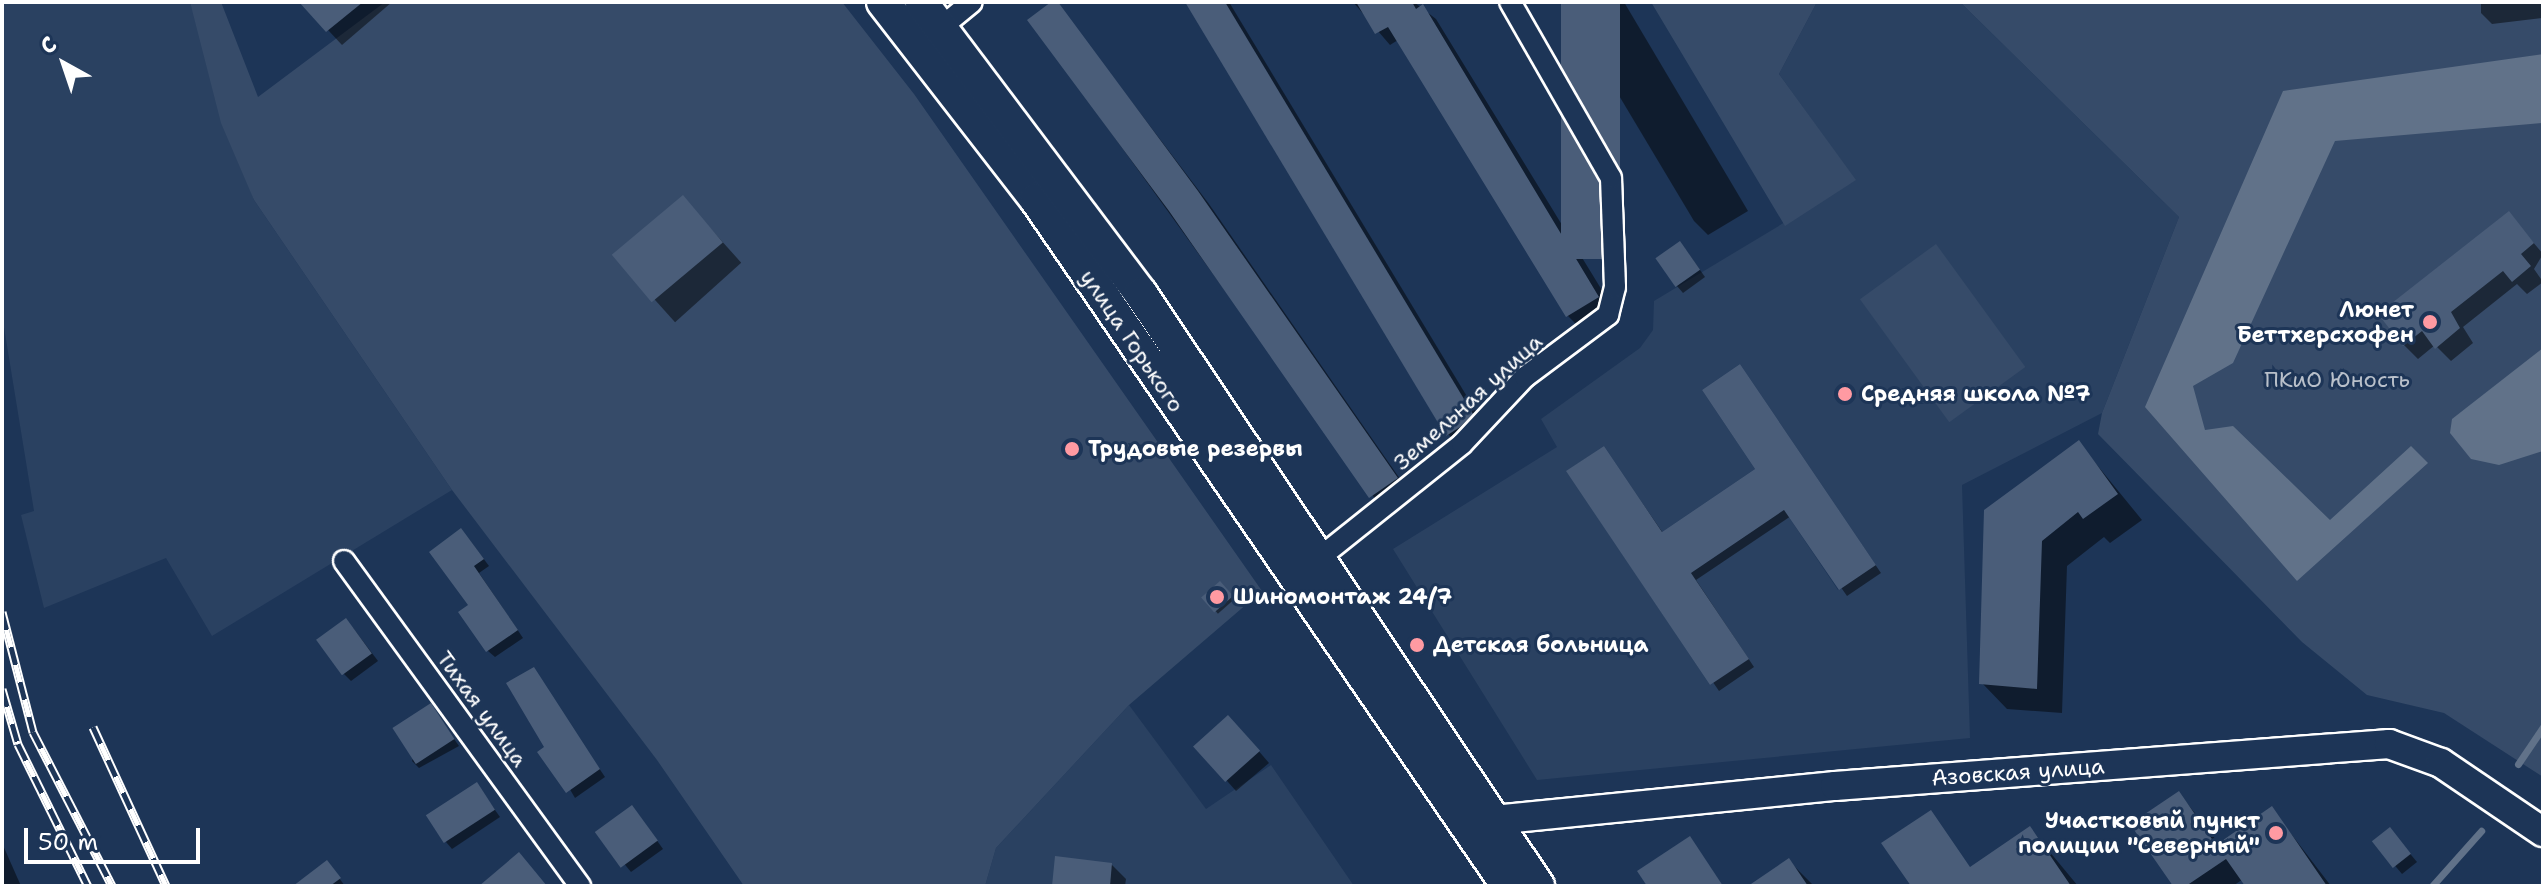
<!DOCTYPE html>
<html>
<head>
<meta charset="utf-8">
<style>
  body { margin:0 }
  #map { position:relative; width:2545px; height:888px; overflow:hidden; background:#1d3557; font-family:"Shantell Sans",sans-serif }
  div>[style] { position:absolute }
  .built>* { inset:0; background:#2a4161 }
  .green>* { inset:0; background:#364b69; transform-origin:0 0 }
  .water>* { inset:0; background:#617289 }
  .shadow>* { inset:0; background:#0007; transform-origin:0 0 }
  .stream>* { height:7px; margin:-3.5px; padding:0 3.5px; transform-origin:3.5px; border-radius:3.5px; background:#617289 }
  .building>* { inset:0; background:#4a5d79; transform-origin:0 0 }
  .roads { filter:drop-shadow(2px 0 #fff) drop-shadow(-2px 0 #fff) drop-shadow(0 2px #fff) drop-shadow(0 -2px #fff) }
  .street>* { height:20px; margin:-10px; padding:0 10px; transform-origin:10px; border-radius:10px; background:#1d3557 }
  .secondary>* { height:28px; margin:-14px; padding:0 14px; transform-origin:14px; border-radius:14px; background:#1d3557 }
  .primary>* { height:32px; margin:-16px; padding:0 16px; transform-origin:16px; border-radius:16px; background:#1d3557 }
  .rail>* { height:9px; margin-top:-4.5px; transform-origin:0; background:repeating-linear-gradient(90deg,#1d3557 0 18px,#fff 0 36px); box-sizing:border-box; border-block:2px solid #fff }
  .dots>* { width:22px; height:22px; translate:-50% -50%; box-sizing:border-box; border:4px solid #1d3557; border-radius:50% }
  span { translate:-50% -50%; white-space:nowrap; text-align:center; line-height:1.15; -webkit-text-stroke:6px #1d3557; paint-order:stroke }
  .poi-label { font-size:22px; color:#fff; font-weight:700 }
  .right { translate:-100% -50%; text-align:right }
  .left { translate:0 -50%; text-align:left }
  .street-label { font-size:22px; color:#fff }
  .park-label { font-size:22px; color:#b9c0ca }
  .frame { position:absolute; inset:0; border:4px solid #fff; pointer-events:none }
  .north { position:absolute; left:24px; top:24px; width:80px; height:80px; -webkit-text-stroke:6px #1d3557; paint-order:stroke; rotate:320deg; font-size:22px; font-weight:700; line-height:32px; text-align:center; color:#fff }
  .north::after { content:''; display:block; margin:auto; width:28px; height:36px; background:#fff; clip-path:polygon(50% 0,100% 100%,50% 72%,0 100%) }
  .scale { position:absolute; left:24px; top:828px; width:176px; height:36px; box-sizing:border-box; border:4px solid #fff; border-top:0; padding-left:10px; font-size:24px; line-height:28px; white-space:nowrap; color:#fff; -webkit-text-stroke:6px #1d3557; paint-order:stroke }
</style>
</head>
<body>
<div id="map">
  <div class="built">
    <div style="clip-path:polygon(2px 2px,190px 2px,254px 200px,452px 490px,212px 636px,166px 558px,44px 608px,21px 515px,34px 511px,2px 315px)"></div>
    <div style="clip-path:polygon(evenodd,1817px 2px,1960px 2px,2179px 217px,2102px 413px,1962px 485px,1970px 738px,1537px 780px,1393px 549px,1557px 447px,1541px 419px,1640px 348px,1653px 330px,1654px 301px,1855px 180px,1779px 74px,1817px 2px,1740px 364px,1876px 565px,1838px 590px,1784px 510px,1691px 573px,1748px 659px,1710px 685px,1567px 471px,1604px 446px,1662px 532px,1755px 469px,1702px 390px,1740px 364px)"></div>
    <div style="clip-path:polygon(1129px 705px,1206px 809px,1271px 765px,1354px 886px,985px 886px,996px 848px)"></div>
  </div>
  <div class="green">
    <div style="clip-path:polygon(190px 2px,221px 2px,258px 97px,385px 2px,842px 2px,914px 94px,1262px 591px,1129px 705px,996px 848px,985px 886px,744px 886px,657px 760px,452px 490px,254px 200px,221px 123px)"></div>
    <div style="clip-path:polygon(1651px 2px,1817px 2px,1779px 74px,1856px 180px,1785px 226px)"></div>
    <div style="clip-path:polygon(1960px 2px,2543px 2px,2543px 777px,2444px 713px,2367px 695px,2302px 642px,2098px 434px,2102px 413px,2179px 217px)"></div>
    <div style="left:1936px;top:244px;width:152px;height:94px;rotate:54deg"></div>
  </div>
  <div class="water">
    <div style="clip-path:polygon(2543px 54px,2543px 123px,2335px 141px,2233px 363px,2193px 386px,2205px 430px,2233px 426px,2330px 520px,2411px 446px,2428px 463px,2297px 581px,2145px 407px,2283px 91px)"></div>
    <div style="clip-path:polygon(2543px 348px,2543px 451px,2499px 465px,2471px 459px,2450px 433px,2452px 419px)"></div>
  </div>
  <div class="shadow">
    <div style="clip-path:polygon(302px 2px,392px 2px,342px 45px)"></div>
    <div style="clip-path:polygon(1056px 2px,1209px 204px,1407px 489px,1381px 507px,1030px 20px)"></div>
    <div style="clip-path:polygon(1187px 2px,1229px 2px,1486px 428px,1462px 448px,1448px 434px)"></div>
    <div style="clip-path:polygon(1353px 2px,1414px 2px,1436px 19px,1611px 305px,1580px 328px,1568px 316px,1398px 40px,1390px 45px)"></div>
    <div style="clip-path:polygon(1563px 2px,1624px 2px,1748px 211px,1708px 235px,1694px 221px)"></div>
    <div style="clip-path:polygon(2481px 2px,2543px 2px,2543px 18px,2492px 24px,2481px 13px)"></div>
    <div style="left:683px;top:198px;width:87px;height:89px;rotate:48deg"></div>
    <div style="clip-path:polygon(2509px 214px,2543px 254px,2534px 269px,2543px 282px,2527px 294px,2517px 284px,2463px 327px,2473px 343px,2451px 361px,2435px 345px,2418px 359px,2404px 345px)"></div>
    <div style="clip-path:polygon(1686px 250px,1705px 277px,1683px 293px,1677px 286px)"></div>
    <div style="clip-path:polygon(1740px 367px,1881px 573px,1847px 596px,1791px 516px,1696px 580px,1754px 667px,1719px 691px,1569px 472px,1604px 448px,1663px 533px,1758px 470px)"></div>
    <div style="clip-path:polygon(2079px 443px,2142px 520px,2110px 543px,2104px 537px,2067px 566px,2062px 713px,2007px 709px,1982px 683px)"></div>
    <div style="clip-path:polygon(468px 538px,489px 566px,479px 573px,523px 638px,495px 657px,488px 651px)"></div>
    <div style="left:1220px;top:584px;width:21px;height:21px;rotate:49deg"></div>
    <div style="clip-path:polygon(353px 628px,378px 661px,351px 681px,344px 674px)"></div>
    <div style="clip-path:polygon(533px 670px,605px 777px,575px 798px,546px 748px)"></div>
    <div style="clip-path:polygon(431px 706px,459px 746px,419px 768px,412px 761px)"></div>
    <div style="clip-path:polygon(1239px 728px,1269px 763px,1236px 791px,1196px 746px)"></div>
    <div style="clip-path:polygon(477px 785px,500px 817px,452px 849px,446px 842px)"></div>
    <div style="clip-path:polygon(2179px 793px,2220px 845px,2272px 809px,2331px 886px,2247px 886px,2243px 879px,2233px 886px,2175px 886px)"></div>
    <div style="clip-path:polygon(1930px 812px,1971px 869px,2030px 828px,2078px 886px,1913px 886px)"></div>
    <div style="clip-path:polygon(638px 814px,663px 849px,631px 872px,598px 832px)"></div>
    <div style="clip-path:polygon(2396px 837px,2417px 862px,2402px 874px,2375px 842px)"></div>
    <div style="clip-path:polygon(2px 843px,21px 886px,2px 886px)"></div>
    <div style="clip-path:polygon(1789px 861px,1814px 886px,1751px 886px)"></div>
    <div style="clip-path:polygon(1112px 865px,1126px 879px,1125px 886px,1054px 886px)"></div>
    <div style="clip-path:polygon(330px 866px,345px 886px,296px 886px)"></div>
  </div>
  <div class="stream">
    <div style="left:2518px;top:764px;width:45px;rotate:-56deg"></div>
    <div style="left:2432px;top:886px;width:74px;rotate:-48.3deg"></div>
  </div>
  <div class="building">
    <div style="clip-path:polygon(299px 2px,363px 2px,326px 32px)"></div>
    <div style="clip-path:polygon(1051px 2px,1058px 2px,1198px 191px,1398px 478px,1369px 498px,1169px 211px,1027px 20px)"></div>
    <div style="clip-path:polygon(1185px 2px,1225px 2px,1473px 414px,1460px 427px,1446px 436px)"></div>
    <div style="clip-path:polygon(1356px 2px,1412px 2px,1416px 9px,1423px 4px,1599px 297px,1566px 317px,1388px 27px,1375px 34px)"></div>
    <div style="left:1561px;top:2px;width:59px;height:257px"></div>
    <div style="left:683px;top:195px;width:62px;height:93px;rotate:50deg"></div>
    <div style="clip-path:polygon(2509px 211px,2534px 243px,2521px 254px,2531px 266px,2512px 282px,2503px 271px,2451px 312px,2460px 328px,2435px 349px,2422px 331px,2403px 346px,2378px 314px)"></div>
    <div style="left:1680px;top:241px;width:35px;height:30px;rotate:55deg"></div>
    <div style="clip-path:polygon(1740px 364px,1876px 565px,1839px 590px,1784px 510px,1691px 573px,1749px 659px,1710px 685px,1566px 471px,1604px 446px,1662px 532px,1755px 469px,1702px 390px)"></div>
    <div style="clip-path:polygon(2079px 440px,2118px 494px,2083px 519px,2078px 512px,2042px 541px,2037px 689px,1979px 684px,1984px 510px)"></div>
    <div style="clip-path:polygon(461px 528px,484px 559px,474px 566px,518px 630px,486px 652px,458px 612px,468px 605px,429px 552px)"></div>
    <div style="left:1220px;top:581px;width:20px;height:25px;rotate:49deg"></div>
    <div style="left:346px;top:618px;width:44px;height:37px;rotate:54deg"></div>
    <div style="clip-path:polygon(534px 667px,600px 769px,566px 793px,537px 752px,544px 747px,506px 683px)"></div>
    <div style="left:431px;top:703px;width:43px;height:46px;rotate:57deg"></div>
    <div style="left:1228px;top:715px;width:48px;height:47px;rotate:48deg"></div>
    <div style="left:477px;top:782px;width:33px;height:61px;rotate:57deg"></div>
    <div style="clip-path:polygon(2179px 791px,2216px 845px,2272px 806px,2327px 886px,2245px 886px,2226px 859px,2186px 886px,2173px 886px,2130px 824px)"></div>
    <div style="left:632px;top:805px;width:44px;height:46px;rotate:54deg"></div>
    <div style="clip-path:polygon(1931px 810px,1970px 867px,2030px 826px,2071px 886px,1911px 886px,1881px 843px)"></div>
    <div style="left:2390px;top:827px;width:34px;height:23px;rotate:52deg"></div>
    <div style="clip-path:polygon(1690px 836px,1723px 886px,1647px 886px,1637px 871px)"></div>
    <div style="clip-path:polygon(519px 852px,547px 886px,479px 886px)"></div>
    <div style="clip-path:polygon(1055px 856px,1112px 863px,1110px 886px,1052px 886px)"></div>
    <div style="clip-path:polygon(1789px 858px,1808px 886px,1748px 886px)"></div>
    <div style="clip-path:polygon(327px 860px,341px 878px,330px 886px,293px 886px)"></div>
  </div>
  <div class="roads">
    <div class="street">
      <div style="left:933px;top:34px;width:50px;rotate:-39.4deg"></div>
      <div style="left:1318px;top:559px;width:184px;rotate:-38.6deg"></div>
      <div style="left:1462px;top:444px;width:92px;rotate:-46.8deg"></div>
      <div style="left:1525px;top:377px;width:104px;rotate:-36.8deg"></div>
      <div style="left:1608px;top:315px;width:29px;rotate:-76deg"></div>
      <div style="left:1615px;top:287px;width:109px;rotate:-92.1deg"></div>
      <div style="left:1611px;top:178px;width:203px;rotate:-119.8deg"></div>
      <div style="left:344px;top:561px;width:402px;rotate:54deg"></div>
    </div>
    <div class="secondary">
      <div style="left:1477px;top:828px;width:19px;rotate:-25deg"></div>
      <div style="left:1494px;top:820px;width:343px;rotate:-5.7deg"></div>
      <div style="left:1835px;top:786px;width:556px;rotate:-4.34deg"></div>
      <div style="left:2389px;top:744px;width:55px;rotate:20.1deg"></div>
      <div style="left:2441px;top:763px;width:123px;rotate:34.1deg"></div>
    </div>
    <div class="primary">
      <div style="left:883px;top:2px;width:249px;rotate:52.2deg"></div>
      <div style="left:1036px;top:199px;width:834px;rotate:55.51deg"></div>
      <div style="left:921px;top:2px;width:366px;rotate:53deg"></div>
      <div style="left:1141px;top:294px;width:713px;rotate:56.15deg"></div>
    </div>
  </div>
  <div class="rail">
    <div style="left:2px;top:612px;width:124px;rotate:75.5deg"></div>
    <div style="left:33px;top:732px;width:173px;rotate:62.8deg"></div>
    <div style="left:2px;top:689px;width:57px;rotate:73.8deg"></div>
    <div style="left:18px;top:744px;width:158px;rotate:63.8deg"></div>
    <div style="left:93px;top:727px;width:175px;rotate:65.3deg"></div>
  </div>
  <div class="dots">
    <div style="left:2430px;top:322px;background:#ff9aa2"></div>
    <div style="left:1845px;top:394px;background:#ff9aa2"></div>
    <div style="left:1072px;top:449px;background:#ff9aa2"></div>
    <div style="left:1217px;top:597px;background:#ff9aa2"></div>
    <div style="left:1417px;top:645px;background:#ff9aa2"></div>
    <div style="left:2276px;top:833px;background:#ff9aa2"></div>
  </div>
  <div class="poi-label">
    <span class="right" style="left:2414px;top:322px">Люнет<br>Беттхерсхофен</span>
    <span class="left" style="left:1861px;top:394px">Средняя школа №7</span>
    <span class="left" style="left:1088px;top:449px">Трудовые резервы</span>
    <span class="left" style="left:1233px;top:597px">Шиномонтаж 24/7</span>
    <span class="left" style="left:1433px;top:645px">Детская больница</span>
    <span class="right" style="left:2260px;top:833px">Участковый пункт<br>полиции "Северный"</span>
  </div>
  <div class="street-label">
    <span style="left:1132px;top:341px;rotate:56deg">улица Горького</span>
    <span style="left:1468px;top:402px;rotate:-42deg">Земельная улица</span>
    <span style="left:482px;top:709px;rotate:54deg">Тихая улица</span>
    <span style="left:2018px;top:772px;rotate:-4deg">Азовская улица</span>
  </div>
  <div class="park-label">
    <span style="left:2337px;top:380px">ПКиО Юность</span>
  </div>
  <div class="frame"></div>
  <div class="north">С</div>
  <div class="scale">50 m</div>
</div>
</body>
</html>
